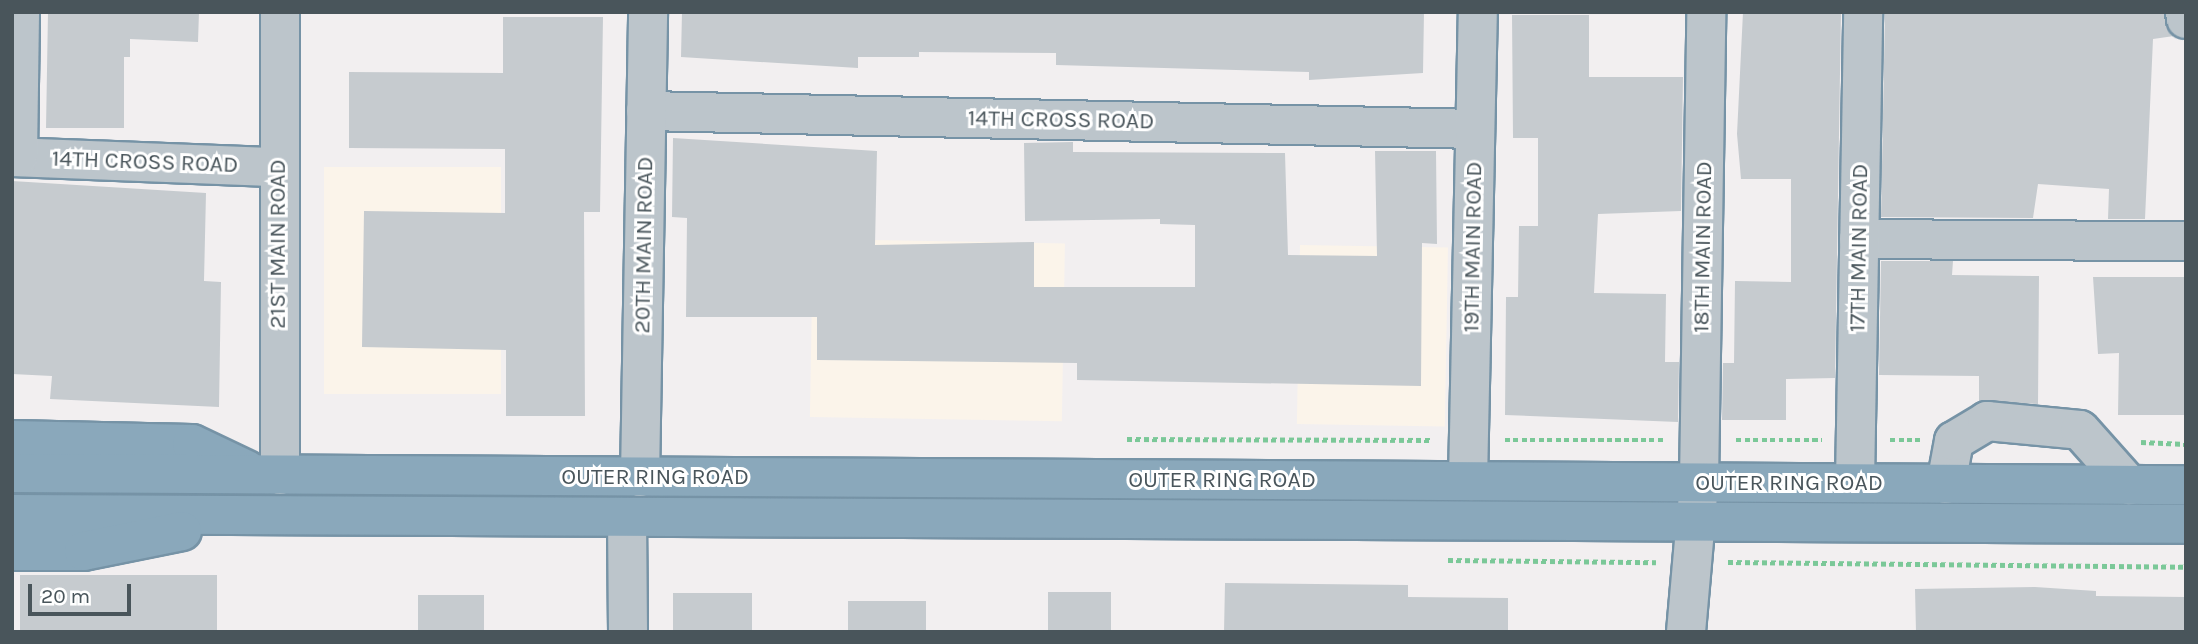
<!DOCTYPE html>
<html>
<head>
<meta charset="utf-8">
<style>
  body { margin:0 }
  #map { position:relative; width:2198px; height:644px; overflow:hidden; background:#f2eff0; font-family:Karla,sans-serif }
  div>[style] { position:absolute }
  .commercial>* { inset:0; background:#fbf4ea; transform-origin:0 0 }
  .building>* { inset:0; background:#c6cbcf; transform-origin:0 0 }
  .path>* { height:4.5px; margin-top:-2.25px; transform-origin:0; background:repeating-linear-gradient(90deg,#7bc898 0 5px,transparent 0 8.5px) }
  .roads { filter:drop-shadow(2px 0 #7693a6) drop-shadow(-2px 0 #7693a6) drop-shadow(0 2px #7693a6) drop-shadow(0 -2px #7693a6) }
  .minor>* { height:38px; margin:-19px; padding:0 19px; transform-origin:19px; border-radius:19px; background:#bcc5cb }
  .highway>* { height:38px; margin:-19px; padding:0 19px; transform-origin:19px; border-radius:19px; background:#8aa8bb }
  span { translate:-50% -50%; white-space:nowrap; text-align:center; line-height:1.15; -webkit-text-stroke:6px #fff; paint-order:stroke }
  .street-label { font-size:23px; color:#49555b }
  .frame { position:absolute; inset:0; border:14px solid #49555b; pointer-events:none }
  .scale { position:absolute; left:28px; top:584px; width:103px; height:32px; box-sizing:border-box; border:4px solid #49555b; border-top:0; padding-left:9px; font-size:21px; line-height:24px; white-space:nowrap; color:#49555b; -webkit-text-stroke:5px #fff; paint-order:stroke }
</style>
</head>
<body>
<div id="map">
  <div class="commercial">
    <div style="left:324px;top:167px;width:177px;height:227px"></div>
    <div style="left:813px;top:239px;width:252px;height:178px;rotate:1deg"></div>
    <div style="left:1300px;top:245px;width:148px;height:179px;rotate:1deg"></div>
  </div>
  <div class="building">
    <div style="clip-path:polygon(48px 12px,199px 12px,198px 42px,130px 39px,130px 57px,124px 57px,124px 128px,46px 128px)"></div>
    <div style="clip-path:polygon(682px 12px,1424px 12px,1423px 73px,1309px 80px,1309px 72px,1056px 65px,1056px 53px,919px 52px,919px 57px,858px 57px,858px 68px,681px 57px)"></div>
    <div style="clip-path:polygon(1743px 12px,1841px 12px,1835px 378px,1786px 379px,1786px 420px,1722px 420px,1723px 363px,1734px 363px,1735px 281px,1791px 282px,1791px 179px,1741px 179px,1737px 134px)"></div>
    <div style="clip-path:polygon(1885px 12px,2164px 12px,2174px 36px,2153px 39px,2145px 219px,2108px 219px,2109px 189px,2038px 184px,2033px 218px,1881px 217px)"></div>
    <div style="clip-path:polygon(1512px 15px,1589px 15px,1589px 77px,1683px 77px,1681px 211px,1598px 214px,1594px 293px,1666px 294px,1665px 362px,1679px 362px,1678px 422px,1505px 415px,1506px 297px,1518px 297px,1519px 226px,1538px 226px,1538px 138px,1513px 138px)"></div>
    <div style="clip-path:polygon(503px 17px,603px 17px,600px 212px,584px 212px,585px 416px,506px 416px,506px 350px,362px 347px,364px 211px,505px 213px,505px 149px,349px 148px,349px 72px,503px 73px)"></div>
    <div style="clip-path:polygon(673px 138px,877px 151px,875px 245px,1034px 242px,1034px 287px,1195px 287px,1195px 225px,1160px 224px,1160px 219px,1025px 221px,1024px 143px,1073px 142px,1073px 152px,1285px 153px,1288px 255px,1377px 256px,1375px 151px,1436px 151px,1437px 244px,1422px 243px,1421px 386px,1077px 380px,1077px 363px,817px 360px,817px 317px,686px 317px,687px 218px,672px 217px)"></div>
    <div style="clip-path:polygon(12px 181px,206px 193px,204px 281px,221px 282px,219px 407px,50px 399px,52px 376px,12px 374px)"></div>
    <div style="clip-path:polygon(1881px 261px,1953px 261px,1952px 275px,2039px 276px,2038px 404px,1979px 401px,1979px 376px,1879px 375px)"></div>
    <div style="clip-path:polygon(2093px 277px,2186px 277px,2186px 415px,2118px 415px,2119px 353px,2098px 354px)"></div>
    <div style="left:217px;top:575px;width:57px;height:197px;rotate:90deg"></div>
    <div style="clip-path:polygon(1225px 583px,1408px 585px,1408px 597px,1508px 598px,1508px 632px,1224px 632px)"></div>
    <div style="clip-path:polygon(2035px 587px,2096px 591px,2096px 596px,2186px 597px,2186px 632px,1916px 632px,1915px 589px)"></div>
    <div style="left:1048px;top:592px;width:63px;height:40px"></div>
    <div style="left:673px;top:593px;width:79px;height:39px"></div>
    <div style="left:418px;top:595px;width:66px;height:37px"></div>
    <div style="left:848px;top:601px;width:78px;height:31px"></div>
  </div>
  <div class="path">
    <div style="left:1127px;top:439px;width:306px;rotate:0.2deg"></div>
    <div style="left:1505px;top:440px;width:159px"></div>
    <div style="left:1736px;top:440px;width:86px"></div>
    <div style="left:1890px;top:440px;width:30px"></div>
    <div style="left:2141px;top:442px;width:45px;rotate:2.5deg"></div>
    <div style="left:1448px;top:560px;width:208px;rotate:0.6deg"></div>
    <div style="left:1728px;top:562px;width:458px;rotate:0.6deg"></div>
  </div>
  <div class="roads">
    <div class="minor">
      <div style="left:2185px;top:12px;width:7px;rotate:82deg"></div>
      <div style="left:646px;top:111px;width:829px;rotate:1.24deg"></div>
      <div style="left:12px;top:157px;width:266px;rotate:2.2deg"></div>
      <div style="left:18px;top:157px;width:145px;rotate:-89.2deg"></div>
      <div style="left:1859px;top:239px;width:327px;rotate:0.4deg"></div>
      <div style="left:280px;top:475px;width:463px;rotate:-90deg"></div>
      <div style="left:640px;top:477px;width:465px;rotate:-89deg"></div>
      <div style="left:1468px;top:481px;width:469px;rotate:-88.8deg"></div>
      <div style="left:1855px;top:483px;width:471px;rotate:-89deg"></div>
      <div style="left:1946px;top:484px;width:44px;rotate:-79.5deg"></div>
      <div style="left:1954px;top:441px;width:39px;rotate:-31deg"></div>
      <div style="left:1987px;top:421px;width:93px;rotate:5.5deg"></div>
      <div style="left:2080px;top:430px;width:74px;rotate:48.3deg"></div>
      <div style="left:627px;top:517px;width:115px;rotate:89.5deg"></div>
      <div style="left:1686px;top:632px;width:151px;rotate:-85deg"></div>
      <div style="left:1699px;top:482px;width:470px;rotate:-89.1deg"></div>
    </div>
    <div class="highway">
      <div style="left:12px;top:440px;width:180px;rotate:1.3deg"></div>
      <div style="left:192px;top:444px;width:61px;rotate:25.3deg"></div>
      <div style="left:12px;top:473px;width:2174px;rotate:0.32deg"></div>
      <div style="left:12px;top:514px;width:2174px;rotate:0.26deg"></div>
      <div style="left:12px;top:551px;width:72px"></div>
      <div style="left:84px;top:551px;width:100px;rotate:-11.5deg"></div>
    </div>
  </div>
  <div class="street-label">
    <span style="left:1061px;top:120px;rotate:1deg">14TH CROSS ROAD</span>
    <span style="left:145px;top:162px;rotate:2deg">14TH CROSS ROAD</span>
    <span style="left:278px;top:244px;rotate:-90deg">21ST MAIN ROAD</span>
    <span style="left:644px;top:245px;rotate:-89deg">20TH MAIN ROAD</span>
    <span style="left:1473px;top:247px;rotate:-89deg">19TH MAIN ROAD</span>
    <span style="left:1703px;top:247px;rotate:-89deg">18TH MAIN ROAD</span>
    <span style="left:1859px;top:248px;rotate:-89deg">17TH MAIN ROAD</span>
    <span style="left:655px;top:477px">OUTER RING ROAD</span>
    <span style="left:1222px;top:480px">OUTER RING ROAD</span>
    <span style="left:1789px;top:483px">OUTER RING ROAD</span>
  </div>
  <div class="frame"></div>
  <div class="scale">20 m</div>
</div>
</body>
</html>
